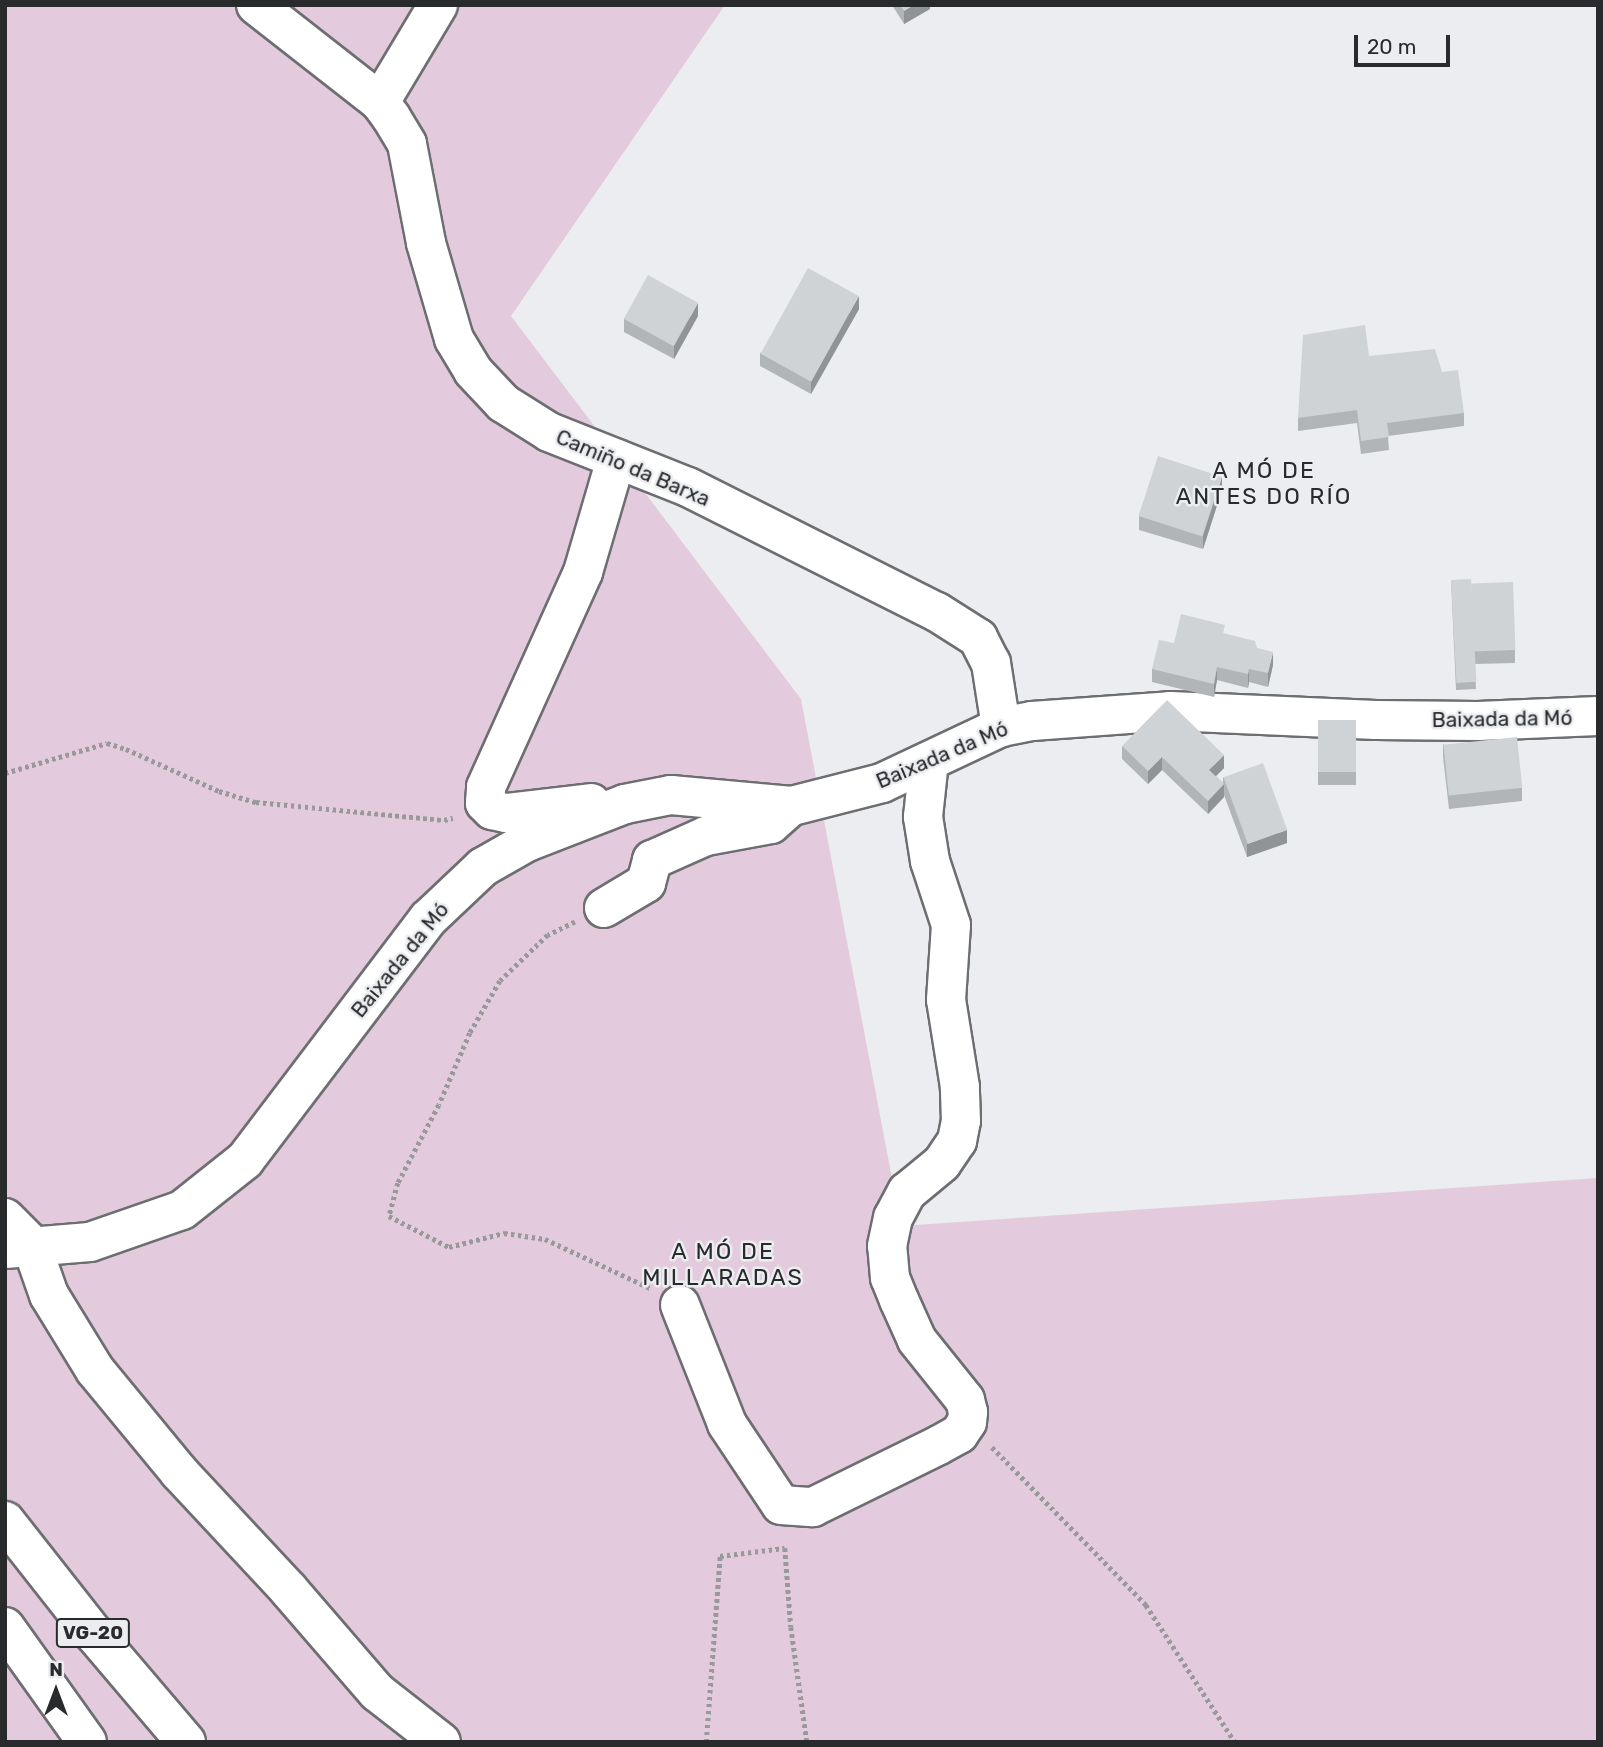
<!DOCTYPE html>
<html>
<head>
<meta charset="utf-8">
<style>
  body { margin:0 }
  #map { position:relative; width:1603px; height:1747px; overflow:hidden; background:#ebedf1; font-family:Rubik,sans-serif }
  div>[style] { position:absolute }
  .green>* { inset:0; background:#e3cadd }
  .path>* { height:4.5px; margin-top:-2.25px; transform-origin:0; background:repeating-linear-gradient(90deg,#97999b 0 3.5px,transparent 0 7px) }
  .roads { filter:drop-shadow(2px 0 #6d6e72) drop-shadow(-2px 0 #6d6e72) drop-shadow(0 2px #6d6e72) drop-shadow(0 -2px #6d6e72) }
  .minor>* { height:38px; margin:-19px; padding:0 19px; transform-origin:19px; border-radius:19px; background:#fff }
  .highway>* { height:38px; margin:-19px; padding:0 19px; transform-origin:19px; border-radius:19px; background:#fff }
  .wall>* { inset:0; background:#b2b5b8; transform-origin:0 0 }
  .shaded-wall>* { inset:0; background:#919496 }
  .building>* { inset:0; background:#cfd3d6; transform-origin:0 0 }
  span { translate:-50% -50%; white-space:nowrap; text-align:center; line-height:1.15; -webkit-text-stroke:5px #ebedf1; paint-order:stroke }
  .shield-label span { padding:2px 5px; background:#ebedf1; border:2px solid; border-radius:5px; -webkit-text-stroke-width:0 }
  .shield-label { font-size:19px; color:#292a2b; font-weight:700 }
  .street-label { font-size:21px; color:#292a2b }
  .neighbourhood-label { font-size:23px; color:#292a2b; letter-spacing:2px }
  .frame { position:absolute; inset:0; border:7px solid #292a2b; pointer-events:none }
  .north { position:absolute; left:21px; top:1656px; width:70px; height:70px; -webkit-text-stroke:5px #ebedf1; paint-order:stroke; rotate:0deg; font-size:19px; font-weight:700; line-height:28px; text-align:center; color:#292a2b }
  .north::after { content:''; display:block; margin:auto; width:24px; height:32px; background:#292a2b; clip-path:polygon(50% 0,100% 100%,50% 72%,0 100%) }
  .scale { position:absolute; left:1354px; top:35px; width:96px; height:32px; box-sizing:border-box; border:4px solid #292a2b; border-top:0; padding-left:9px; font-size:21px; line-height:24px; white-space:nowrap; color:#292a2b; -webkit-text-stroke:5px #ebedf1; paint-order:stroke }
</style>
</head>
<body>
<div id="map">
  <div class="green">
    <div style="clip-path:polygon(5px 5px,725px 5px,511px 316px,801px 699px,901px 1226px,1598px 1178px,1598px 1742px,5px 1742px)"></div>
  </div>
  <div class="path">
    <div style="left:5px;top:773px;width:106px;rotate:-16.4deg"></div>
    <div style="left:107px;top:743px;width:20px;rotate:18deg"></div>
    <div style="left:126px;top:749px;width:102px;rotate:24.3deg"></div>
    <div style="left:219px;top:791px;width:39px;rotate:17deg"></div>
    <div style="left:256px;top:802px;width:189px;rotate:5.5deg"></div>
    <div style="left:444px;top:820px;width:9px;rotate:-13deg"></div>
    <div style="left:575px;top:922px;width:30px;rotate:154deg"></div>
    <div style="left:548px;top:935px;width:66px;rotate:136.2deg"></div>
    <div style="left:500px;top:981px;width:60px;rotate:120deg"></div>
    <div style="left:470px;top:1033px;width:78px;rotate:113.3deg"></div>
    <div style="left:439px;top:1105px;width:88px;rotate:117.7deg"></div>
    <div style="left:398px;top:1183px;width:34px;rotate:105deg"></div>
    <div style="left:389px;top:1216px;width:68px;rotate:27.3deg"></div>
    <div style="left:449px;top:1247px;width:57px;rotate:-14.3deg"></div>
    <div style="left:504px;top:1233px;width:41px;rotate:8.3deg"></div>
    <div style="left:545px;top:1239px;width:116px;rotate:25deg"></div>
    <div style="left:992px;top:1447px;width:221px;rotate:45.7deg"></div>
    <div style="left:1146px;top:1605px;width:163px;rotate:57deg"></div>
    <div style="left:706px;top:1742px;width:187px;rotate:-85.7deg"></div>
    <div style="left:720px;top:1556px;width:65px;rotate:-7deg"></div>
    <div style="left:785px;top:1548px;width:79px;rotate:85.7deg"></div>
    <div style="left:791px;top:1627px;width:116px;rotate:82.1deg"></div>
  </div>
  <div class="roads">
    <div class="minor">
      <div style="left:256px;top:5px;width:157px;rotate:38deg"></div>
      <div style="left:380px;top:102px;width:19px;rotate:54deg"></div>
      <div style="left:391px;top:117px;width:31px;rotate:59deg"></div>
      <div style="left:407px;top:144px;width:101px;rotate:79.1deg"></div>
      <div style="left:426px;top:243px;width:100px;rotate:73.7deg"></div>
      <div style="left:454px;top:339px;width:37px;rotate:59deg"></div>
      <div style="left:473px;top:371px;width:44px;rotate:46.8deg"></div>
      <div style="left:503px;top:403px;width:54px;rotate:32.2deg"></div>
      <div style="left:549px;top:432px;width:149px;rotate:21.6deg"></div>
      <div style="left:688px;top:487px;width:279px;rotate:26.7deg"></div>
      <div style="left:937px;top:612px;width:49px;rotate:32.4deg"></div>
      <div style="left:978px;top:638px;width:28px;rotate:63deg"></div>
      <div style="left:991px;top:663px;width:65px;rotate:81.1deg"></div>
      <div style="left:380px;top:102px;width:113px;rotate:-59.1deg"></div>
      <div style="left:591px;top:803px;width:86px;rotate:173.3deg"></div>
      <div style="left:506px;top:813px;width:14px;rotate:-168deg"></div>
      <div style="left:492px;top:810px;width:10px;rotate:-135deg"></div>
      <div style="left:485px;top:803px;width:16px;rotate:-86deg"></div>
      <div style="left:486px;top:787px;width:236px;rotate:-65.7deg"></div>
      <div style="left:583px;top:572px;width:118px;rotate:-73.7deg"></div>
      <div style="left:604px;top:908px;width:49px;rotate:-30.8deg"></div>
      <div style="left:646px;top:883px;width:24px;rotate:-75deg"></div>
      <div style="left:652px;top:860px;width:59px;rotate:-24deg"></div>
      <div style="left:706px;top:836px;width:66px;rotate:-10.5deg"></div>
      <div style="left:771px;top:824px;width:25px;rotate:-42deg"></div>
      <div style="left:5px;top:1218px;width:37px;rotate:45deg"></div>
      <div style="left:31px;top:1244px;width:54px;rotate:70.6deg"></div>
      <div style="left:49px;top:1295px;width:88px;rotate:58.5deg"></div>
      <div style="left:95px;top:1370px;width:132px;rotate:50.5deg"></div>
      <div style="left:179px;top:1472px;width:160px;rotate:47deg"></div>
      <div style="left:288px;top:1589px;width:136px;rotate:49.2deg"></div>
      <div style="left:377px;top:1692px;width:81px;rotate:38deg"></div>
      <div style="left:5px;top:1249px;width:85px;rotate:-4.7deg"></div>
      <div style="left:90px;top:1242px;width:97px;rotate:-19.2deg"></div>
      <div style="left:182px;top:1210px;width:80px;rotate:-38.4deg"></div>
      <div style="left:245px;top:1160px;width:303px;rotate:-52.8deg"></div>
      <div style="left:428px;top:919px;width:76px;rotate:-43.4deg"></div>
      <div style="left:483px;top:867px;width:51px;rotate:-29.6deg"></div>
      <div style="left:527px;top:842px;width:105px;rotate:-21.2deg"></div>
      <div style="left:625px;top:804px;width:47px;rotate:-11.1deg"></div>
      <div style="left:671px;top:795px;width:121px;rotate:5.2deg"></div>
      <div style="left:792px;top:806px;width:93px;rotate:-14.3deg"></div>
      <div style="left:882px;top:783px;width:132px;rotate:-25.2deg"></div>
      <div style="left:1001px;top:727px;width:32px;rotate:-11deg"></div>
      <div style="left:1032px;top:721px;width:138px;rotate:-4.1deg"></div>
      <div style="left:1170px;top:711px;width:206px;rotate:2.5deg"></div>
      <div style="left:1376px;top:720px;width:102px;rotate:0.6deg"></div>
      <div style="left:1478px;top:721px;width:120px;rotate:-2.4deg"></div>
      <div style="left:680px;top:1305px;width:128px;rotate:68.4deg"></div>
      <div style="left:727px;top:1424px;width:97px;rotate:56.3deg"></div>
      <div style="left:781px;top:1505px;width:32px;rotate:4deg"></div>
      <div style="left:813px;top:1507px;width:140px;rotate:-26.2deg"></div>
      <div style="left:939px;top:1445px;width:23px;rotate:-29deg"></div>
      <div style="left:959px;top:1434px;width:14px;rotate:-56deg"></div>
      <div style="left:967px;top:1422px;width:10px;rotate:-84deg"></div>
      <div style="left:968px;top:1412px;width:12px;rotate:-104deg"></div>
      <div style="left:965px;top:1400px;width:77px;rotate:-128.7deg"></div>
      <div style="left:917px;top:1340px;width:44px;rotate:-114.2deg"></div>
      <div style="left:899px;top:1300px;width:24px;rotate:-112deg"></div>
      <div style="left:890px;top:1278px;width:32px;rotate:-95deg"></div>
      <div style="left:887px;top:1246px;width:29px;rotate:-78deg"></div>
      <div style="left:893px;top:1218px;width:30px;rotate:-62deg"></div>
      <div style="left:907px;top:1192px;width:45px;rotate:-39.6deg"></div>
      <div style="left:942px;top:1163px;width:27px;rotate:-56deg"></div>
      <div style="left:957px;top:1141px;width:20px;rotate:-79deg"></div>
      <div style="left:961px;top:1121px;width:34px;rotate:-92deg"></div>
      <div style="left:960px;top:1087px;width:88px;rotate:-99.1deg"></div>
      <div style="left:946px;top:1000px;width:75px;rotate:-86.2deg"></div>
      <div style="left:951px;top:925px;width:67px;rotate:-108.2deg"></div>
      <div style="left:930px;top:861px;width:45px;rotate:-99deg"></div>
      <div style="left:923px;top:817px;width:56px;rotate:-83.9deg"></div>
    </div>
    <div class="highway">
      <div style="left:5px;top:1521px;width:144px;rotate:51.8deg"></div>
      <div style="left:94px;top:1634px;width:142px;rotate:49.6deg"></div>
      <div style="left:5px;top:1627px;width:141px;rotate:54.5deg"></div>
    </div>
  </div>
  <div class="wall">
    <div style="clip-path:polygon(892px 5px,930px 5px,930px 9px,904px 24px)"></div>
    <div style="clip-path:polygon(859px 309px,811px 394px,760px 366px,760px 353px)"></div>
    <div style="clip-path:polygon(698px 316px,674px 359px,624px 332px,624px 319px)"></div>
    <div style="clip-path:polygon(1369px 356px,1442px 372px,1464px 413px,1464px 426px,1388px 436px,1389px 450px,1361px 454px,1357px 423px,1298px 431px,1298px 418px)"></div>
    <div style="clip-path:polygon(1222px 490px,1203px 549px,1139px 530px,1139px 516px)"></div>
    <div style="clip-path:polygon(1451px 580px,1471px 595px,1515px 650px,1515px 663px,1475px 664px,1476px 689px,1456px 690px)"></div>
    <div style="clip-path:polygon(1225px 634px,1257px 648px,1273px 665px,1268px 687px,1249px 682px,1248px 688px,1217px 680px,1214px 697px,1152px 682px,1152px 669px,1174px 643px)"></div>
    <div style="left:1318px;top:720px;width:38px;height:65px"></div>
    <div style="clip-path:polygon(1443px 744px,1522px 788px,1522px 801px,1449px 809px,1443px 757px)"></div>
    <div style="clip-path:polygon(1122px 746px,1224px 768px,1216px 776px,1223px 783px,1223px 777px,1287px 843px,1247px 857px,1224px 795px,1224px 797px,1208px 814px,1162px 770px,1148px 784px,1122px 759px)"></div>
  </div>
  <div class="shaded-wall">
    <div style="clip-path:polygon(914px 5px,930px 5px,930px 9px,904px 24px,904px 11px)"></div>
    <div style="clip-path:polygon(859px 296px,859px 309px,811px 394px,811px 381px)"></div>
    <div style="clip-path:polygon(698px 303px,698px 316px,674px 359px,674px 346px)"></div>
    <div style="clip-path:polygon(1222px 477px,1222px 490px,1203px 549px,1203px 536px)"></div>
    <div style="clip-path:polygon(1273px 652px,1273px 665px,1268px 687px,1268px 673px)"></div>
    <div style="clip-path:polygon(1217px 667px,1217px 680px,1214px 697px,1214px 684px)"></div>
    <div style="clip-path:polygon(1249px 669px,1249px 682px,1248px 688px,1248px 674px)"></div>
    <div style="clip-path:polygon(1224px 755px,1224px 768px,1209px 783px,1209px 770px)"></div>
    <div style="clip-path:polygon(1162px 757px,1162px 770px,1148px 784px,1148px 771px)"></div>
    <div style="clip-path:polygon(1224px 784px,1224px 797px,1208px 814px,1208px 801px)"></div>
    <div style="clip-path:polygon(1287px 830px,1287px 843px,1247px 857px,1247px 844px)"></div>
  </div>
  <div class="building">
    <div style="clip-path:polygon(900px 5px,914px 5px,904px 11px)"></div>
    <div style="left:808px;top:268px;width:58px;height:98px;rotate:29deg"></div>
    <div style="left:648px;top:275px;width:57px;height:50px;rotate:29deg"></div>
    <div style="clip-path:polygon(1365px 325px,1369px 356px,1435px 349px,1442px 372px,1458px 370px,1464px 413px,1387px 423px,1389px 437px,1361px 441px,1357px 410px,1298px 418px,1303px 335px)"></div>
    <div style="left:1158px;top:456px;width:67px;height:63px;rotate:18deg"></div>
    <div style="left:1471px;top:579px;width:103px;height:20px;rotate:87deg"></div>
    <div style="left:1513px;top:582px;width:68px;height:42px;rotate:88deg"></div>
    <div style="clip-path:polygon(1181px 614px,1225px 625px,1223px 633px,1255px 641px,1257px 648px,1273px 652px,1268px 673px,1249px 669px,1248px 674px,1217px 667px,1214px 684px,1152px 669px,1159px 640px,1174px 643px)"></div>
    <div style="clip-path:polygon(1167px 700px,1224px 755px,1209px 770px,1224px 784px,1208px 801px,1162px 757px,1148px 771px,1122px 746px)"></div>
    <div style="left:1318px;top:720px;width:38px;height:52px"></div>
    <div style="left:1517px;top:737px;width:51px;height:74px;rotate:84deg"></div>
    <div style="left:1263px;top:763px;width:71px;height:42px;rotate:70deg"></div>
  </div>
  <div class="shield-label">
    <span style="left:93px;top:1633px">VG-20</span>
  </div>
  <div class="street-label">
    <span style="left:633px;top:468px;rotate:23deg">Camiño da Barxa</span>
    <span style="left:1502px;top:719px;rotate:-1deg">Baixada da Mó</span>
    <span style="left:942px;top:755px;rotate:-23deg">Baixada da Mó</span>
    <span style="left:400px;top:960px;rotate:-51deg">Baixada da Mó</span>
  </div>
  <div class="neighbourhood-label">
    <span style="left:1264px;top:483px">A MÓ DE<br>ANTES DO RÍO</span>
    <span style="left:723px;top:1264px">A MÓ DE<br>MILLARADAS</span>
  </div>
  <div class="frame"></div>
  <div class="north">N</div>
  <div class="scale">20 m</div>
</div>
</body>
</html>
